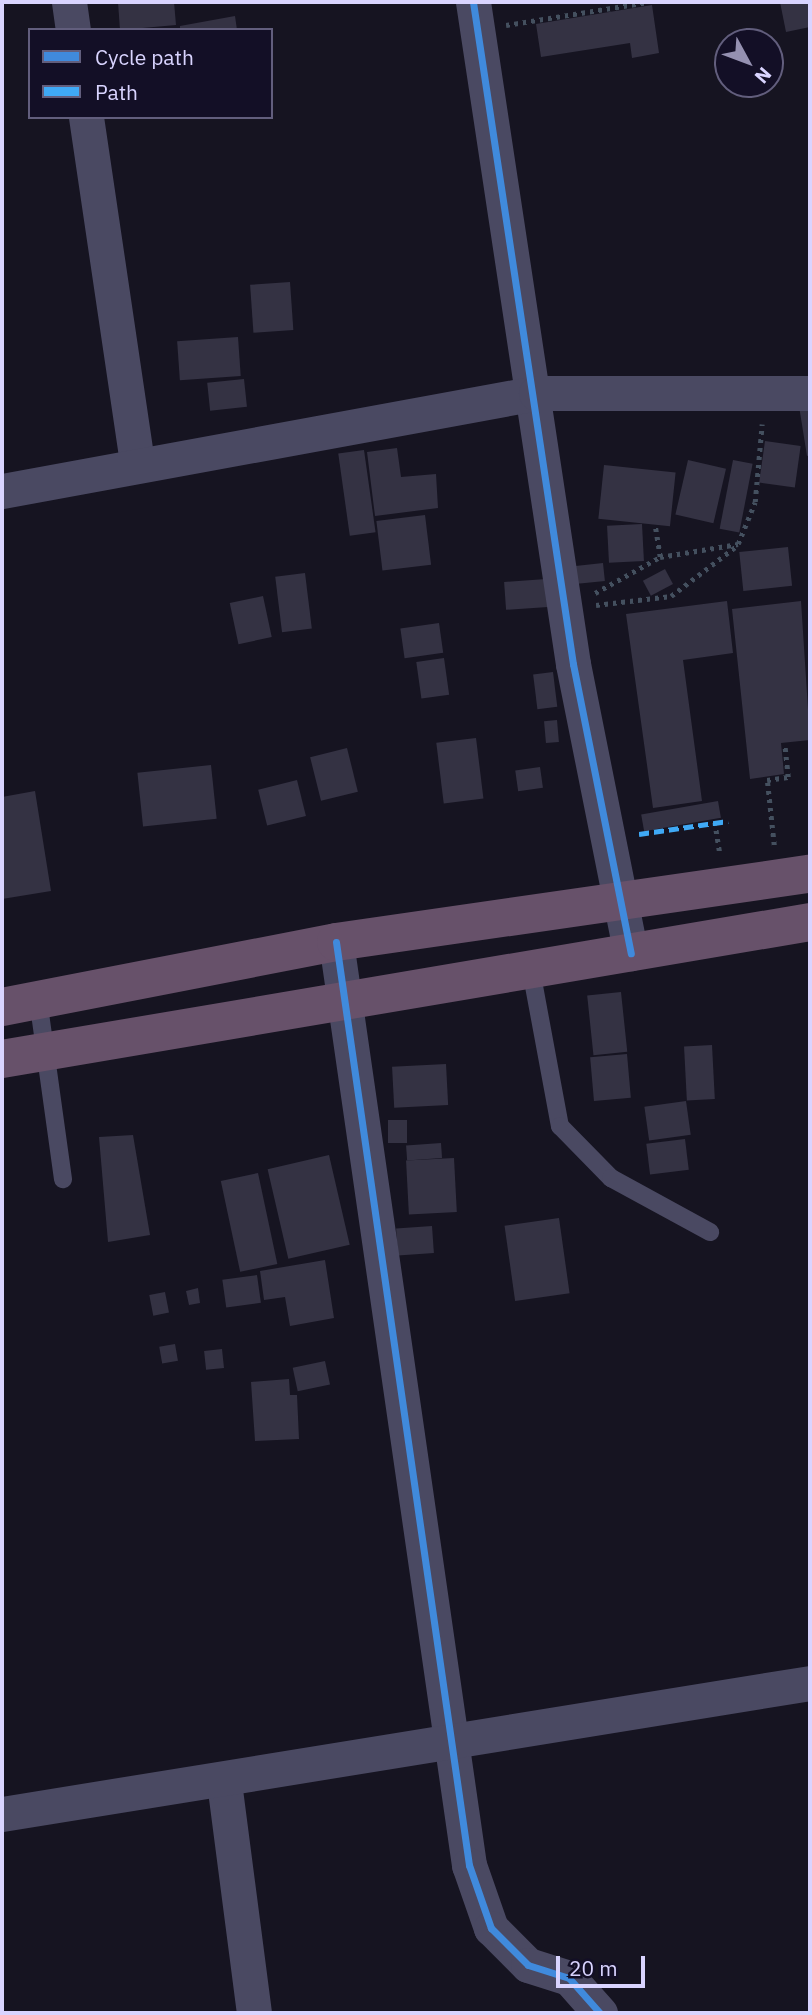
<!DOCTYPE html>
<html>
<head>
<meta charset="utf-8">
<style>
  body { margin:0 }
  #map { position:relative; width:812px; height:2015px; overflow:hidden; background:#161421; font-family:"IBM Plex Sans",sans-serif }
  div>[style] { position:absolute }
  .building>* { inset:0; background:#343243; transform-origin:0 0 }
  .path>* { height:4.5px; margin-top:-2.25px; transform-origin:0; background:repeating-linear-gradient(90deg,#44505f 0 3.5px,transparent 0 8.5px) }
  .lane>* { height:18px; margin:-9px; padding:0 9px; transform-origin:9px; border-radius:9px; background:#4a4962 }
  .street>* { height:35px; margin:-17.5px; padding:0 17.5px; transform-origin:17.5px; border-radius:17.5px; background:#4a4962 }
  .highway>* { height:38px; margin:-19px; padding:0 19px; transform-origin:19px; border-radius:19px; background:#67516a }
  .quiet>* { height:5px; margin-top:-2.5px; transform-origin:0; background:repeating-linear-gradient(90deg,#3fa9f5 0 10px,transparent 0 15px) }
  .cycleway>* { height:7px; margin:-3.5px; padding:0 3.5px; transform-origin:3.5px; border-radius:3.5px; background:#408adc }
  span { translate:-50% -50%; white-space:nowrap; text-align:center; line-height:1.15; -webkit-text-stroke:7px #130f26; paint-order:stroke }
  .frame { position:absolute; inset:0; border:4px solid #d9d4ff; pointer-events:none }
  .legend { position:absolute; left:28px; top:28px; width:245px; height:91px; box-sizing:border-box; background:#130f26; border:2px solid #625e7d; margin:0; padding:9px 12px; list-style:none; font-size:21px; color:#d9d4ff }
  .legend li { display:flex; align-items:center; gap:14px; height:35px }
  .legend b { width:35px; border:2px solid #625e7d }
  .north { position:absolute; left:714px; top:28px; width:70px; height:70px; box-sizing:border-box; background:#130f26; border:2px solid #625e7d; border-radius:50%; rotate:131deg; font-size:19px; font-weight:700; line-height:28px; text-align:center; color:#d9d4ff }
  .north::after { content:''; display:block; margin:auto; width:24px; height:32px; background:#9591b1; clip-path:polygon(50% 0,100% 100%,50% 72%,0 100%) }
  .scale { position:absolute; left:556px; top:1956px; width:89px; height:32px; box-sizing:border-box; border:4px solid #d9d4ff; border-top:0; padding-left:9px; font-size:21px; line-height:24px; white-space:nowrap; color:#d9d4ff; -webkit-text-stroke:5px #130f26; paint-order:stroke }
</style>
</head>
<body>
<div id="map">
  <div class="building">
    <div style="clip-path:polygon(118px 2px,174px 2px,176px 25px,120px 30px)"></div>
    <div style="clip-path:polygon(780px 2px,810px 2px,810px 27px,786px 32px)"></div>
    <div style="clip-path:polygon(652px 5px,659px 53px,632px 58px,630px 43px,541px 57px,536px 24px)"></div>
    <div style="clip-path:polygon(235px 16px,237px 30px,180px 30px,180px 26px)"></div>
    <div style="left:290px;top:282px;width:48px;height:40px;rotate:86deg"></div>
    <div style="left:238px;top:337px;width:39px;height:61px;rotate:86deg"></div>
    <div style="left:244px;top:379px;width:28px;height:37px;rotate:84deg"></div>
    <div style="clip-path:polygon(810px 404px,810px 455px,807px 456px,799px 406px)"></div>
    <div style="left:765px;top:441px;width:36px;height:42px;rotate:8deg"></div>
    <div style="clip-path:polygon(397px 448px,401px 477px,436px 474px,438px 508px,375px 516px,367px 452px)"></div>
    <div style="left:364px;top:450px;width:83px;height:26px;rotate:82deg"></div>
    <div style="left:688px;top:460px;width:39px;height:56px;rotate:13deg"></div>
    <div style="left:733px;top:460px;width:20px;height:70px;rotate:11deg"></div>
    <div style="left:604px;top:465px;width:72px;height:54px;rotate:6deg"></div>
    <div style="left:425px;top:515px;width:50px;height:49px;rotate:83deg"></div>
    <div style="left:642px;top:524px;width:37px;height:35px;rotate:87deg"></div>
    <div style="left:788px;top:547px;width:39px;height:49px;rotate:84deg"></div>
    <div style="left:603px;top:563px;width:18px;height:30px;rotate:84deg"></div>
    <div style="left:665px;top:569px;width:17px;height:25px;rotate:62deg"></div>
    <div style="left:305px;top:573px;width:56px;height:30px;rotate:83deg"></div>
    <div style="left:546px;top:579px;width:28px;height:42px;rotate:86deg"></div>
    <div style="left:263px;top:596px;width:42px;height:34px;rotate:78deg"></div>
    <div style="clip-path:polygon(727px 601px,733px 653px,683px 660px,702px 801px,653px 808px,626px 614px)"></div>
    <div style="clip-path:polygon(801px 601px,810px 740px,781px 743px,784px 774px,750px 779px,732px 609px)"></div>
    <div style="left:439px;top:623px;width:30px;height:39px;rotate:82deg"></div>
    <div style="left:444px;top:658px;width:37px;height:28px;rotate:82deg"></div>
    <div style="left:553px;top:672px;width:35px;height:20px;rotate:83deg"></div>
    <div style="left:557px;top:720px;width:22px;height:13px;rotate:85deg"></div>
    <div style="left:476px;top:738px;width:61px;height:40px;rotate:83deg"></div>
    <div style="left:347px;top:748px;width:45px;height:38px;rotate:76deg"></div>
    <div style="left:211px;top:765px;width:54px;height:74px;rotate:84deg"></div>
    <div style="left:540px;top:767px;width:21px;height:25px;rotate:82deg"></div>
    <div style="left:297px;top:780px;width:37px;height:40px;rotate:76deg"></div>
    <div style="clip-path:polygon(35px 791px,51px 891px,2px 899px,2px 797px)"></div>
    <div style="left:718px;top:801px;width:17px;height:78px;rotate:80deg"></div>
    <div style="left:621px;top:992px;width:60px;height:34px;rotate:84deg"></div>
    <div style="left:712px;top:1045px;width:54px;height:28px;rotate:87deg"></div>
    <div style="left:627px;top:1054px;width:44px;height:37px;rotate:85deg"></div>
    <div style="left:446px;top:1064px;width:41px;height:54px;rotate:87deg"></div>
    <div style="left:686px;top:1101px;width:34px;height:42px;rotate:82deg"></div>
    <div style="left:388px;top:1120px;width:19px;height:23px"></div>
    <div style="clip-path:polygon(133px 1135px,150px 1235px,108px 1242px,99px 1137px)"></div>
    <div style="left:685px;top:1139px;width:31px;height:39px;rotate:83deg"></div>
    <div style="left:441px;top:1143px;width:15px;height:35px;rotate:86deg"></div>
    <div style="left:329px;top:1155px;width:92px;height:63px;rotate:77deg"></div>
    <div style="left:454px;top:1158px;width:54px;height:48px;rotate:87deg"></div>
    <div style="left:258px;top:1173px;width:93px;height:38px;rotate:78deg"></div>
    <div style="left:559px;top:1218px;width:76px;height:55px;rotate:82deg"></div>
    <div style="left:432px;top:1226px;width:27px;height:36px;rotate:86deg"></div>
    <div style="clip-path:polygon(325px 1260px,334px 1318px,290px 1326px,285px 1297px,264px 1300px,260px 1271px)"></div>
    <div style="left:257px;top:1275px;width:28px;height:35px;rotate:82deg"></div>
    <div style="clip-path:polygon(198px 1288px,200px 1303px,189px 1305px,186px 1291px)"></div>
    <div style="left:165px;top:1292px;width:21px;height:16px;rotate:79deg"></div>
    <div style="left:175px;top:1344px;width:17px;height:16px;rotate:80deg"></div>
    <div style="left:222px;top:1349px;width:19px;height:18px;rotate:84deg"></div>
    <div style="left:325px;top:1361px;width:24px;height:33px;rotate:78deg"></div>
    <div style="clip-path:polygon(289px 1379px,290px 1395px,297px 1395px,299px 1439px,255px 1441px,251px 1382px)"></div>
  </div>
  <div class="path">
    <div style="left:506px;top:25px;width:144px;rotate:-9.2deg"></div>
    <div style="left:660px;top:557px;width:79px;rotate:-9.5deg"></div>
    <div style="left:738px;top:544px;width:45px;rotate:-68deg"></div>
    <div style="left:755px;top:502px;width:78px;rotate:-84.9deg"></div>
    <div style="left:595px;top:593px;width:74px;rotate:-29deg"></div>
    <div style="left:660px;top:557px;width:30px;rotate:-99deg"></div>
    <div style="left:596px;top:605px;width:76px;rotate:-6.8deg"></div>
    <div style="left:671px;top:596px;width:84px;rotate:-37.3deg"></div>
    <div style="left:715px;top:822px;width:30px;rotate:81deg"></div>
    <div style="left:774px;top:845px;width:65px;rotate:-96.1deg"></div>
    <div style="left:767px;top:780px;width:21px;rotate:-8deg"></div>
    <div style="left:788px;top:777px;width:30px;rotate:-96deg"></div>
  </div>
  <div class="lane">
    <div style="left:531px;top:970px;width:159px;rotate:79.5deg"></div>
    <div style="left:560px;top:1126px;width:73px;rotate:45.6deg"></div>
    <div style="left:611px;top:1178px;width:113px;rotate:28.6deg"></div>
    <div style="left:38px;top:999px;width:182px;rotate:82.1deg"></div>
  </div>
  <div class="street">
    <div style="left:69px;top:2px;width:28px;rotate:82deg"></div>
    <div style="left:473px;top:2px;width:670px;rotate:81.41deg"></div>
    <div style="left:573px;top:664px;width:295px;rotate:78.7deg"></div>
    <div style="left:86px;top:117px;width:349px;rotate:81.6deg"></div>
    <div style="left:2px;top:491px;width:543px;rotate:-10.4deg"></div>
    <div style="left:536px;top:393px;width:274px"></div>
    <div style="left:336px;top:942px;width:933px;rotate:81.8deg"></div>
    <div style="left:469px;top:1865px;width:67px;rotate:70.8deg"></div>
    <div style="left:491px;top:1928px;width:52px;rotate:45deg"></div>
    <div style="left:528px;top:1965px;width:43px;rotate:17.6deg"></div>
    <div style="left:569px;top:1978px;width:47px;rotate:48.5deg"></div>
    <div style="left:224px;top:1782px;width:233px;rotate:82.6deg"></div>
    <div style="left:2px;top:1814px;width:819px;rotate:-9.21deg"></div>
  </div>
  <div class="highway">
    <div style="left:2px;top:1007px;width:340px;rotate:-11deg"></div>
    <div style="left:336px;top:942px;width:479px;rotate:-8.2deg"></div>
    <div style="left:2px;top:1059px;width:820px;rotate:-9.62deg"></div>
  </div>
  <div class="quiet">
    <div style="left:639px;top:834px;width:90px;rotate:-8.3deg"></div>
  </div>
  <div class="cycleway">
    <div style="left:473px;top:2px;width:670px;rotate:81.41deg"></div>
    <div style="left:573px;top:664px;width:295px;rotate:78.7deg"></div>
    <div style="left:336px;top:942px;width:933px;rotate:81.8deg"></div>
    <div style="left:469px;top:1865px;width:67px;rotate:70.8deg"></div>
    <div style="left:491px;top:1928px;width:52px;rotate:45deg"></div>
    <div style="left:528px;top:1965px;width:43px;rotate:17.6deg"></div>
    <div style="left:569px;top:1978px;width:47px;rotate:48.5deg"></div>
  </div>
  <div class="frame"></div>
  <ul class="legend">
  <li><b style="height:9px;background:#408adc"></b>Cycle path</li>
  <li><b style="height:9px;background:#3fa9f5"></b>Path</li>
  </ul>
  <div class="north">N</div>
  <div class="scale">20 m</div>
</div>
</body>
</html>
